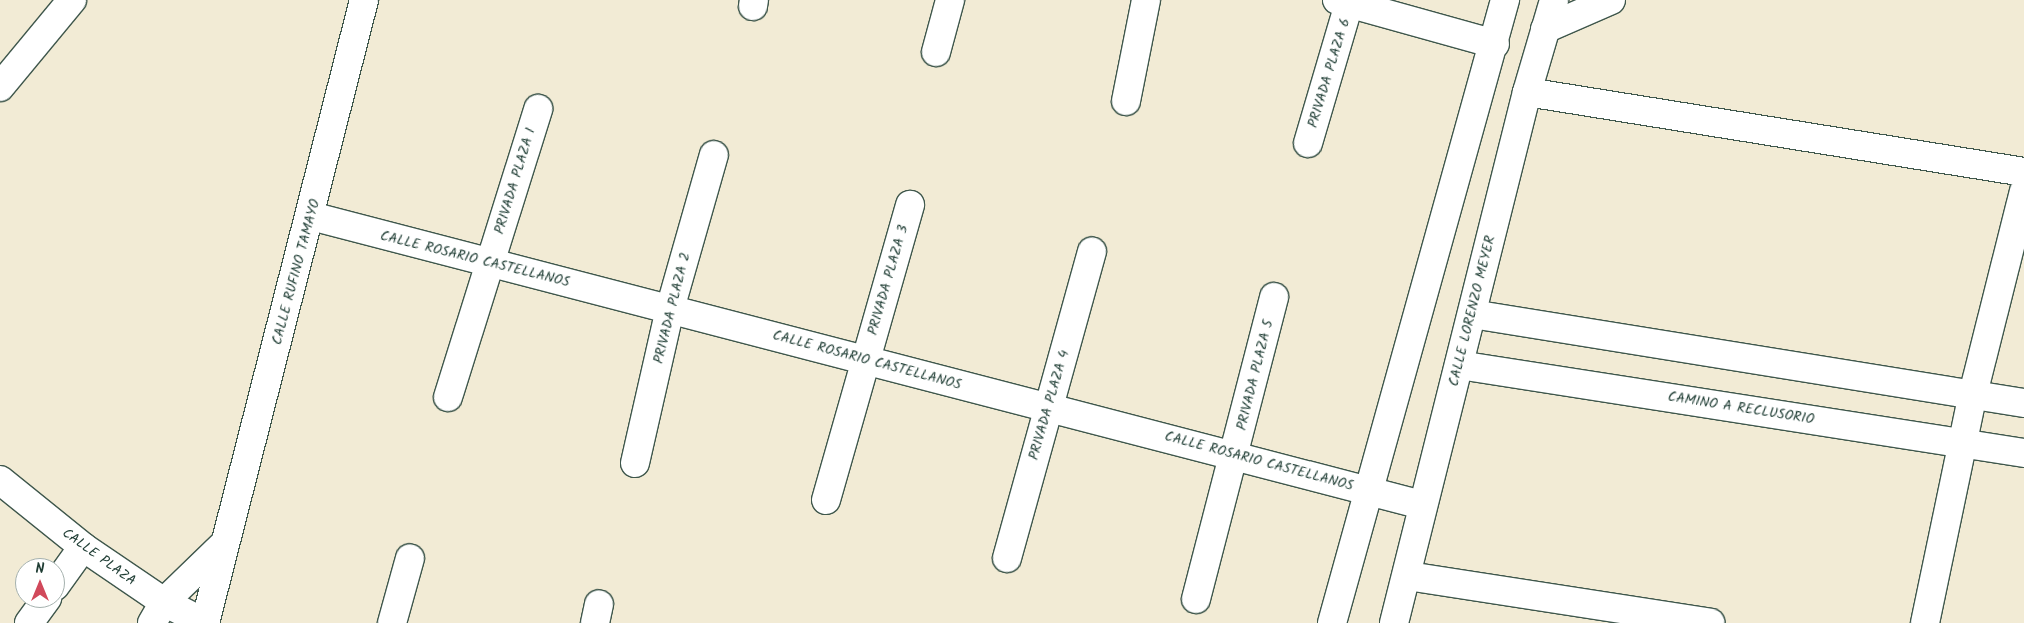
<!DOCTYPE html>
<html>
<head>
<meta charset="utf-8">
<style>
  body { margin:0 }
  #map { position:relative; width:2024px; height:623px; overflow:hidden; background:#f2ebd5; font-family:Kalam,sans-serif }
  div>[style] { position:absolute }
  .roads { filter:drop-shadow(1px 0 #3f574c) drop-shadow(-1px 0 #3f574c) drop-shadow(0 1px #3f574c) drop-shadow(0 -1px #3f574c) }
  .minor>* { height:28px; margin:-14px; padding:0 14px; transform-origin:14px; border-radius:14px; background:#fff }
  span { translate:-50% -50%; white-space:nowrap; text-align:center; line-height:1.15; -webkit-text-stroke:4px #fff; paint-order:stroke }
  .street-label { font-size:14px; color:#1f3d34 }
  .north { position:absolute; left:15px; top:558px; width:50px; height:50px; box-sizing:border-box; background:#fff; border:1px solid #a5b1ae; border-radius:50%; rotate:0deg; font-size:14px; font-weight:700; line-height:20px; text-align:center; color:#1f3d34 }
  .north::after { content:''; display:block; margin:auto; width:18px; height:22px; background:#d1495b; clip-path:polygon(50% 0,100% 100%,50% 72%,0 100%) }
</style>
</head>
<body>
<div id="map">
  <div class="roads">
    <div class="minor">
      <div style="left:1337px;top:0;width:164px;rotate:15.6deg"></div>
      <div style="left:753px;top:6px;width:6px;rotate:-81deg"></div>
      <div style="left:1545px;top:29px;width:72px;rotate:-23.7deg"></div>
      <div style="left:936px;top:52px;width:54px;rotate:-74.9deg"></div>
      <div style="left:0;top:87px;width:113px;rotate:-50.4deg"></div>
      <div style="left:1527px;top:92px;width:503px;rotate:9.14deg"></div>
      <div style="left:1126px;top:101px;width:103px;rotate:-78.8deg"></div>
      <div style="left:1308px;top:143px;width:149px;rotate:-73.6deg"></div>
      <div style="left:311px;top:216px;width:1148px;rotate:14.58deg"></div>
      <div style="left:1472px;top:314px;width:559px;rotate:9.16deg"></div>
      <div style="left:1459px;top:365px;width:572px;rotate:8.85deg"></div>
      <div style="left:448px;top:397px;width:302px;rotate:-72.6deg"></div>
      <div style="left:635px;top:463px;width:158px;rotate:-77.2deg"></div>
      <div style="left:670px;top:309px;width:160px;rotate:-74.1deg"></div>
      <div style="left:0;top:480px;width:107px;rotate:38.9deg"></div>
      <div style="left:83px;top:547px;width:98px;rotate:34.2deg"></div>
      <div style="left:164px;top:602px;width:46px;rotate:27.1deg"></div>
      <div style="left:826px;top:500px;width:307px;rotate:-74.1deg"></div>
      <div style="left:1007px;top:558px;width:318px;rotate:-74.5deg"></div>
      <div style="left:1408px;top:576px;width:306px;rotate:8.8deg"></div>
      <div style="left:55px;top:586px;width:48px;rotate:-54.3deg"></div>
      <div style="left:1196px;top:599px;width:312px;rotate:-75.5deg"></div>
      <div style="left:29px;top:623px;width:31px;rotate:-54deg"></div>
      <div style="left:152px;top:623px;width:24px;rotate:-60deg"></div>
      <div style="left:164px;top:602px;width:83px;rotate:-44deg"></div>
      <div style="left:205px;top:623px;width:643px;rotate:-75.68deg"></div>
      <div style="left:392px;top:623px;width:67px;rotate:-74.5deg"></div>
      <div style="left:595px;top:623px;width:19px;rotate:-78deg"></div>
      <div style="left:1332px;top:623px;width:647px;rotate:-74.48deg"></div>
      <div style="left:1394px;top:623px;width:547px;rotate:-75.94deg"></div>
      <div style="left:1527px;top:92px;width:96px;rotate:-73.6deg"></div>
      <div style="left:1925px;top:623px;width:234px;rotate:-78.2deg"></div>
      <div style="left:1973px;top:394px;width:209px;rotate:-75.9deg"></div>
    </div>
  </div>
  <div class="street-label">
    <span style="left:1329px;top:73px;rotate:-73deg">PRIVADA PLAZA 6</span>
    <span style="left:515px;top:181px;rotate:-73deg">PRIVADA PLAZA 1</span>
    <span style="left:475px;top:259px;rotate:14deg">CALLE ROSARIO CASTELLANOS</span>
    <span style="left:296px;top:272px;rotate:-75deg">CALLE RUFINO TAMAYO</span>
    <span style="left:888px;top:280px;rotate:-74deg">PRIVADA PLAZA 3</span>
    <span style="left:672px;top:308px;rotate:-76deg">PRIVADA PLAZA 2</span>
    <span style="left:1472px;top:311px;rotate:-76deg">CALLE LORENZO MEYER</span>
    <span style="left:867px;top:360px;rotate:15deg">CALLE ROSARIO CASTELLANOS</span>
    <span style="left:1255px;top:375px;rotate:-76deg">PRIVADA PLAZA 5</span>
    <span style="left:1049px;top:405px;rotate:-74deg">PRIVADA PLAZA 4</span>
    <span style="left:1741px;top:408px;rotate:9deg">CAMINO A RECLUSORIO</span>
    <span style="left:1259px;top:461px;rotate:15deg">CALLE ROSARIO CASTELLANOS</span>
    <span style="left:99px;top:557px;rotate:36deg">CALLE PLAZA</span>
  </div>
  <div class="north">N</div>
</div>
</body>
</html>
